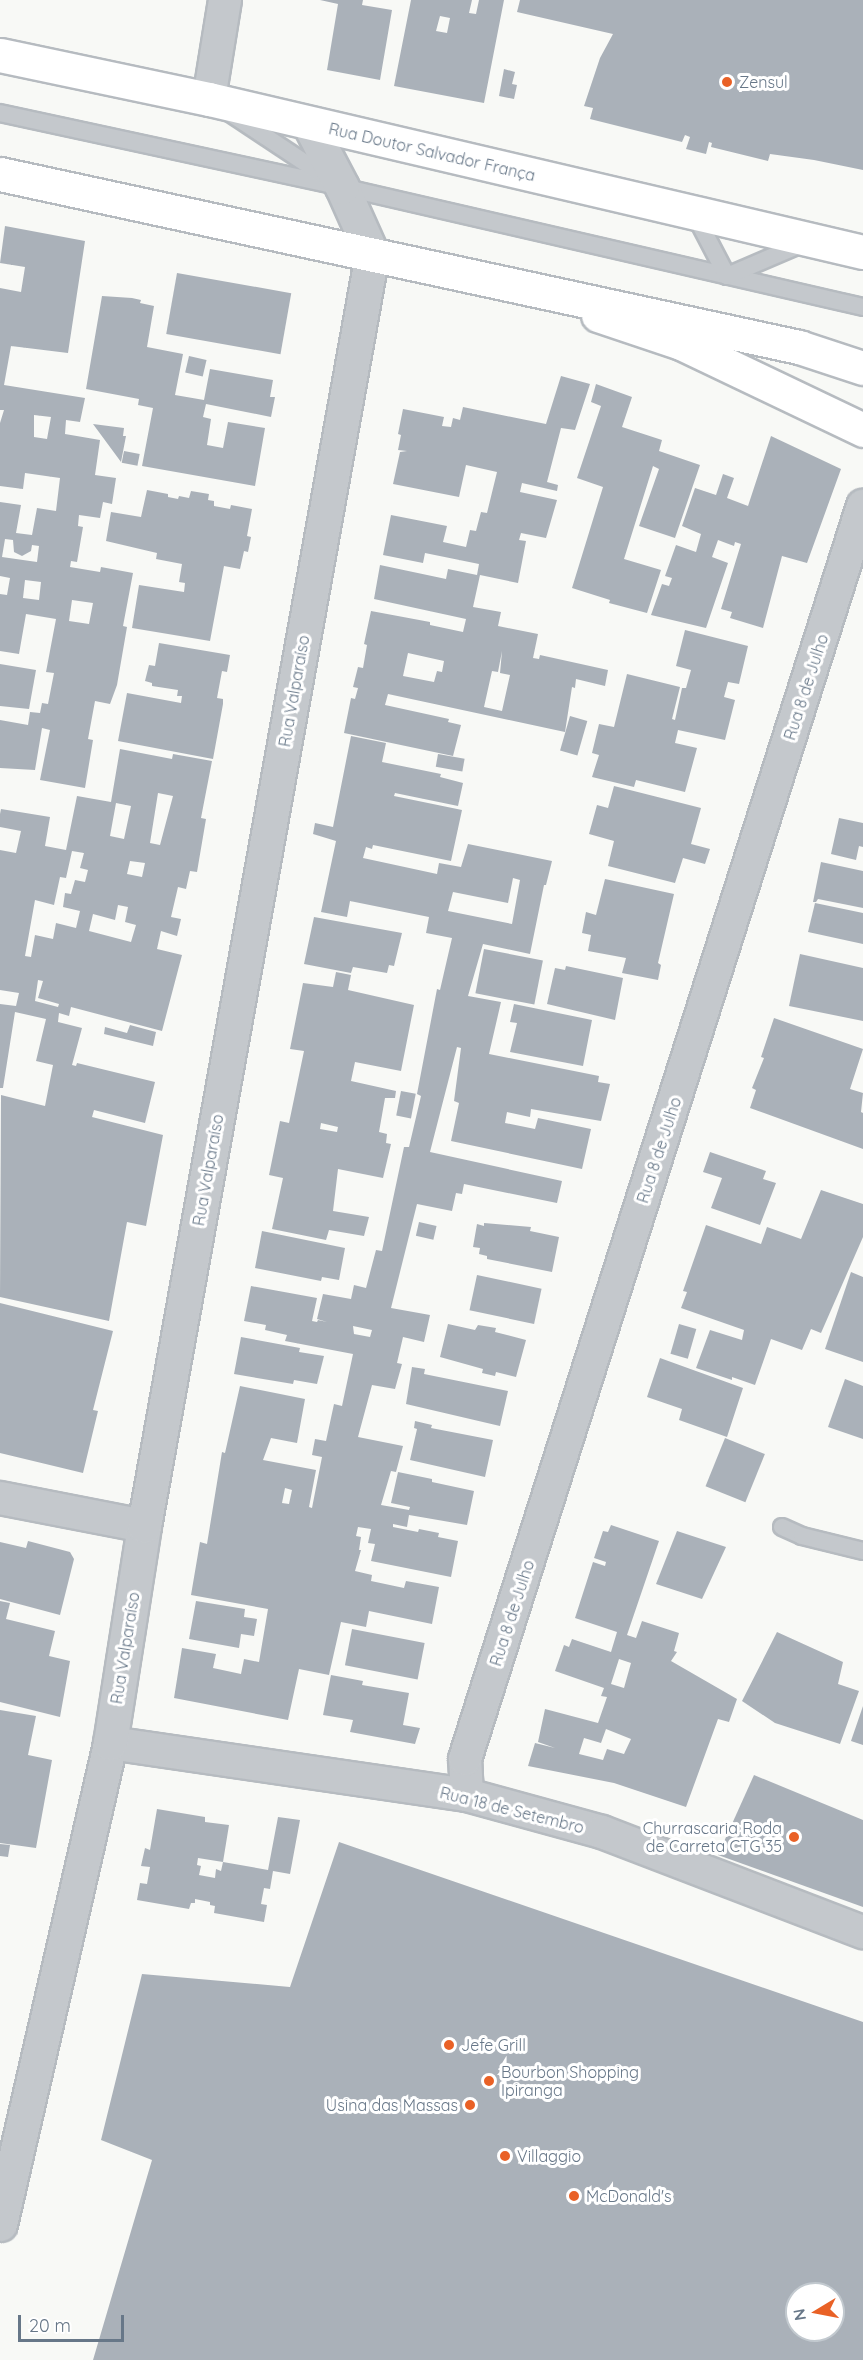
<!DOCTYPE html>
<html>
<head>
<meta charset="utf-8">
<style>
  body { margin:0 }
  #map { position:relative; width:863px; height:2360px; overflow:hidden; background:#f8f9f6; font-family:Quicksand,sans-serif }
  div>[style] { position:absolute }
  .building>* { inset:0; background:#aab1b9; transform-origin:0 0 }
  .roads { filter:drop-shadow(2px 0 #b6bbc0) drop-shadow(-2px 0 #b6bbc0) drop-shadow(0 2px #b6bbc0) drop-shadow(0 -2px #b6bbc0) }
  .service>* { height:16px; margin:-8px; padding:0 8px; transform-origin:8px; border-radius:8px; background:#c4c8cc }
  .minor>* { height:32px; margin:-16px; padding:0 16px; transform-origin:16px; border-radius:16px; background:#c4c8cc }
  .tertiary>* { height:33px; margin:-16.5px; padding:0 16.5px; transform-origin:16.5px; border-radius:16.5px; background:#c4c8cc }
  .secondary>* { height:33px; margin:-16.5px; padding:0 16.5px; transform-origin:16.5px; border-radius:16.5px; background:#fff }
  .primary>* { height:33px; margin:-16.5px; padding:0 16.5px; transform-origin:16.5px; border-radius:16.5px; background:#fff }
  .dots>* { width:16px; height:16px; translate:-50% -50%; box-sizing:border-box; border:3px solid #fff; border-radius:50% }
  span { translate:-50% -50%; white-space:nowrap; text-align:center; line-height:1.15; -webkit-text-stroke:6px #fff; paint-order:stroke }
  .poi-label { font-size:16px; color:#677788 }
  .left { translate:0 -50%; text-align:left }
  .right { translate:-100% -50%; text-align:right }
  .street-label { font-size:16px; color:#677788 }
  .north { position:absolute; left:785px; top:2282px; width:60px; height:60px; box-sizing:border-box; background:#fff; border:2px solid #c2c9cf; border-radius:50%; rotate:260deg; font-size:16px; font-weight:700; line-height:24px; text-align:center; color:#677788 }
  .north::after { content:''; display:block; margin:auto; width:21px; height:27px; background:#e96126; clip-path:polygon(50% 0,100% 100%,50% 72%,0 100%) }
  .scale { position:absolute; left:18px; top:2315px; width:106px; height:27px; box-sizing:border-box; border:3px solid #677788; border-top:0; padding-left:8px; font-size:18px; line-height:21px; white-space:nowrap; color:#677788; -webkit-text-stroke:4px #fff; paint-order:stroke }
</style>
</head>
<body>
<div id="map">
  <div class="building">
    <div style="clip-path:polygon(320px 0,363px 0,362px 5px,392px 10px,380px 80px,327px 70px,338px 4px)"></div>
    <div style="clip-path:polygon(evenodd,411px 0,472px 0,469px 13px,476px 14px,479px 0,504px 0,484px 103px,394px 86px,411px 0,440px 16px,450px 18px,447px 33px,436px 31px,440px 16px)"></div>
    <div style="clip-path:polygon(520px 0,863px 0,863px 170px,814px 160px,770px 154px,768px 161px,711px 147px,712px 143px,709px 142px,706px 154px,686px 149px,690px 137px,685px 135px,682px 142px,590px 119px,593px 108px,584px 106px,600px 58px,613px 34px,517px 12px)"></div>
    <div style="clip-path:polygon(504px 69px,515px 72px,512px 84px,517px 85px,514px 99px,499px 96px)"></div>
    <div style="clip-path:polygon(evenodd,5px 226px,85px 241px,68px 353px,11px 346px,4px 385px,85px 398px,80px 422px,66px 420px,65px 434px,100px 440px,95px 475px,116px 478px,112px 504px,103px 502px,100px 518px,79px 515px,78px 526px,83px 527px,77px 562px,71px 561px,70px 567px,100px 572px,101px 567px,133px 573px,123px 626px,127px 627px,117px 685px,110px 704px,95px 701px,88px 739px,93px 740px,85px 788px,40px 780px,50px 730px,42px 728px,35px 770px,0 768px,0 720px,28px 725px,30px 712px,40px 713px,42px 703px,48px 704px,54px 673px,46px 672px,56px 619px,26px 614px,19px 654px,0 651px,0 594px,7px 595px,10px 578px,0 576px,0 502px,21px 505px,16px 533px,32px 535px,37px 508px,56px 511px,60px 478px,25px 473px,23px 489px,0 486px,0 423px,4px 410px,0 410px,0 288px,21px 292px,25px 267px,0 263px,5px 226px,34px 415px,51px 417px,47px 439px,34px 437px,34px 415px,5px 226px,5px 539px,13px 540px,14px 552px,22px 556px,31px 551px,32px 545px,39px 546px,37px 562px,2px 557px,5px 539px,5px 226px,25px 580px,41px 582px,39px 600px,23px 598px,25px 580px,5px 226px,72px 600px,93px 603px,89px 624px,69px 621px,72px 600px)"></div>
    <div style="left:177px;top:273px;width:116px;height:62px;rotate:10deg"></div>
    <div style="clip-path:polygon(102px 296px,132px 298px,141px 300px,140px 303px,154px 306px,147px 347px,183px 354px,175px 395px,204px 400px,210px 369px,273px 380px,270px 397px,275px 397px,271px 417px,206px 404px,203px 417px,211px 419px,207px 445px,223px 448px,228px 422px,265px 428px,255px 486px,142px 466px,153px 408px,138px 405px,139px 399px,86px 389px)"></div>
    <div style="left:189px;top:356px;width:18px;height:17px;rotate:13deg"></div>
    <div style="clip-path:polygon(evenodd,561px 376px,590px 384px,575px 430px,561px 428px,547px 482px,558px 485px,557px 491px,522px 483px,520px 492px,557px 500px,546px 538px,521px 533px,519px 540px,526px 541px,518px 583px,480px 575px,473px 607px,501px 612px,498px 626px,538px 634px,533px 658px,539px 659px,540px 655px,608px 670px,605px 686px,576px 679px,575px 688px,572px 687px,565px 732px,388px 694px,385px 705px,449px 719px,448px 722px,461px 725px,453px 756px,344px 733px,351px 698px,355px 699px,358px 688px,353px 687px,358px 667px,363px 668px,367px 645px,364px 644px,371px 611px,430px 622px,430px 625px,463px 632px,466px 619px,374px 599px,380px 565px,446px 579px,448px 569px,477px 575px,479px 564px,425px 553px,423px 563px,383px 555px,391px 515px,447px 526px,443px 542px,466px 547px,470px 530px,476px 531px,481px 512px,487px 513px,497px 472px,466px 465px,459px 497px,393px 484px,400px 452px,407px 451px,398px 450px,401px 435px,398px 434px,403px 409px,444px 417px,442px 426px,451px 427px,453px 418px,460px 420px,463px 407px,546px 424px,561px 376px,502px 651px,500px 673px,510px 675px,502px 711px,484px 707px,492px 671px,498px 672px,502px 651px,561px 376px,408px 653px,444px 661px,442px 672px,437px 671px,434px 682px,403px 676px,408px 653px)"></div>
    <div style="clip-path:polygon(596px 384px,632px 397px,622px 427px,662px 440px,659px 451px,700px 465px,675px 538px,639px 526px,659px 469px,653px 466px,624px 559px,661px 570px,647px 613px,609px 603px,610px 600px,572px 588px,603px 487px,577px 478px,601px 406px,591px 402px)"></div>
    <div style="clip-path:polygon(93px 424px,124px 428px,123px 436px,126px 436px,121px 462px)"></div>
    <div style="clip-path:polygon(771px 436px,841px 469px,807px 563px,782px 556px,763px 628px,730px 618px,732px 612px,721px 609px,741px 544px,735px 542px,734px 546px,718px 540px,712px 557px,728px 563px,706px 628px,651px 615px,662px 584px,669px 586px,672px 578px,665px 576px,676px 545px,696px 552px,701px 534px,682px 526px,695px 488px,716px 495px,723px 474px,734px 478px,727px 498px,748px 506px)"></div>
    <div style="left:124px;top:451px;width:16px;height:12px;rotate:11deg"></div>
    <div style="clip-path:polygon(147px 490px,168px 494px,168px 497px,178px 499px,179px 496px,189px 498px,191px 491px,209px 494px,208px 500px,214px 501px,214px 506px,230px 509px,231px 505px,252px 509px,247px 536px,251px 537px,248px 552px,244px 551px,240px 569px,224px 566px,210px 641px,132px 628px,139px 585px,184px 592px,185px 583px,179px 582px,182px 564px,156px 559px,157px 553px,106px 541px,111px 512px,141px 517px)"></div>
    <div style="clip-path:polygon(685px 630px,748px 646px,739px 684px,728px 682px,724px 697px,735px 700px,725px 740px,678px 730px,675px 743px,697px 748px,685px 792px,636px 780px,634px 787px,592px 777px,599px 755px,592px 753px,599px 724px,614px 727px,627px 674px,680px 687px,672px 719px,675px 720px,682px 688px,686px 688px,691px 670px,676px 666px)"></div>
    <div style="clip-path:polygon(159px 643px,230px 655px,227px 672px,222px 671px,217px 698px,223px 699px,223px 704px,213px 759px,118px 741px,127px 693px,181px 703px,182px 696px,177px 696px,178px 690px,152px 686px,152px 683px,145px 681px,149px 665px,155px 666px)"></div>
    <div style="clip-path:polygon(0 664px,36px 670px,29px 709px,0 706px)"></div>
    <div style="left:570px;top:716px;width:18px;height:36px;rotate:16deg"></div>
    <div style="clip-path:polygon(evenodd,351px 736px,386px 743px,382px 762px,441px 774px,440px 777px,463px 783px,458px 806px,395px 793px,394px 796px,462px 810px,451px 861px,373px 845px,372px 849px,366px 847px,363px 858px,437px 874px,439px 863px,461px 867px,468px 844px,552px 861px,546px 885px,544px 885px,530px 954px,483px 944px,468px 996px,501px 1002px,489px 1054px,599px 1076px,598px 1082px,610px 1084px,601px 1121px,531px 1109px,530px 1117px,507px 1112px,505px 1123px,535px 1129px,538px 1118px,591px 1129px,582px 1169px,451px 1141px,459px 1103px,454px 1101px,461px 1048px,457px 1047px,430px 1152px,562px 1181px,557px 1203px,464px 1184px,462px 1194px,456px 1193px,452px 1211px,417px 1204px,391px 1308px,430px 1315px,424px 1342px,403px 1337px,397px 1363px,402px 1364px,395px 1389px,372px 1385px,358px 1437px,403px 1446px,396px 1472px,391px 1471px,381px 1505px,409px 1510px,410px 1507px,391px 1503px,398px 1472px,432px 1479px,432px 1482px,474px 1491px,467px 1525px,409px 1515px,407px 1527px,393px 1524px,393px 1527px,418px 1532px,419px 1529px,439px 1533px,438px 1537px,458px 1541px,451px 1577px,371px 1561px,375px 1544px,368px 1543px,371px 1529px,358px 1527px,356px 1536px,361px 1537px,359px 1550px,361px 1550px,355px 1571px,372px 1575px,371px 1581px,404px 1588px,406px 1581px,439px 1587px,432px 1624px,369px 1611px,366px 1627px,341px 1622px,329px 1675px,299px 1669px,288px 1720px,174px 1698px,182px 1648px,216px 1654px,213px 1668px,241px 1674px,244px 1659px,259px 1662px,268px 1609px,191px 1595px,200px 1542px,207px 1544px,222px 1452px,225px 1453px,240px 1386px,305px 1399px,297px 1443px,271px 1438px,263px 1460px,316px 1470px,309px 1507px,312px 1508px,322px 1457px,312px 1455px,315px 1439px,326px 1441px,334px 1404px,342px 1406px,353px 1354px,285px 1341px,287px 1335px,265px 1330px,266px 1325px,244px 1321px,251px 1286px,317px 1298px,312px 1321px,317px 1322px,318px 1320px,327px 1322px,317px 1319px,323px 1294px,351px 1299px,354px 1285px,366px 1288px,376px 1250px,382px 1251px,404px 1147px,409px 1147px,421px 1096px,417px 1094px,437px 989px,440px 990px,452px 938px,426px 933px,429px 917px,350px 901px,347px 917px,321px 912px,336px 841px,313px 834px,315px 823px,333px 827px,351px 736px,513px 878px,520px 880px,512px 924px,448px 911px,453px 892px,508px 903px,513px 878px,351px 736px,353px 1326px,372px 1330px,370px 1337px,354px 1334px,353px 1326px,351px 736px,285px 1488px,292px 1490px,289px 1504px,282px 1503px,285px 1488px)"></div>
    <div style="clip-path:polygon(evenodd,120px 749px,172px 759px,173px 754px,212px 761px,201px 818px,206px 819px,197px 872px,190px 871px,186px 889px,178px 887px,171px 917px,181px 919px,177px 936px,161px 931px,157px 949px,182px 955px,162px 1031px,71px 1007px,69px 1016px,59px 1013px,58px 1022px,82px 1028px,72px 1065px,76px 1066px,77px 1063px,155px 1082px,145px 1123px,94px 1110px,92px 1117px,163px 1135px,146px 1226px,127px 1222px,109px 1321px,0 1297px,1px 1095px,45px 1106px,53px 1065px,36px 1061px,46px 1019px,15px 1012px,3px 1088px,0 1088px,0 1004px,16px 1006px,19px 993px,0 990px,0 850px,16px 853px,21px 831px,0 827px,0 814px,1px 809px,50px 817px,45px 846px,66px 850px,77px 796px,111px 802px,120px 749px,158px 793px,173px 796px,160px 845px,150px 843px,158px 793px,120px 749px,116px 803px,131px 806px,124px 839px,110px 836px,116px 803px,120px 749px,72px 851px,84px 853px,80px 868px,88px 870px,85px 882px,75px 880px,71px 894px,65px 893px,63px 907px,80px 911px,76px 928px,56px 923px,53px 939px,35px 935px,31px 957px,25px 956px,35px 900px,54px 905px,60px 877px,66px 878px,72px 851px,120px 749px,130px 861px,145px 863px,142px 877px,127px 874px,130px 861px,120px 749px,118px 905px,128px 907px,125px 922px,136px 925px,131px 942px,89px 931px,93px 914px,115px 920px,118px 905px,120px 749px,38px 980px,43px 981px,38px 998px,59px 1004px,58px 1007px,35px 1001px,38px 980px)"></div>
    <div style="left:438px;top:754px;width:27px;height:13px;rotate:10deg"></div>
    <div style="clip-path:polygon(614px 786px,701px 808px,691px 844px,710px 849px,705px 864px,683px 858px,675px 883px,608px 866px,614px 841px,589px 834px,597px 805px,608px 808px)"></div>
    <div style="clip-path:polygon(839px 818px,863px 823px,863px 847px,859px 846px,856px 860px,831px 854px)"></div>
    <div style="clip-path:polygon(821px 862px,863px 871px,863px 908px,818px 899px,816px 902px,813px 902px)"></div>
    <div style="clip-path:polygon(605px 879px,674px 894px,658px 963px,661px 965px,658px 980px,622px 973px,626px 958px,588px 951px,591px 935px,582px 933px,586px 912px,596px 915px)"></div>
    <div style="clip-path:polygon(815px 903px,863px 913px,863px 944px,808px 932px)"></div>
    <div style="clip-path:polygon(314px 917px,402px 933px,394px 966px,389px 965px,387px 973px,353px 967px,351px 973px,304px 964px)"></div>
    <div style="left:484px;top:949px;width:60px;height:45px;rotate:11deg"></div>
    <div style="clip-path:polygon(800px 954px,863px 968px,863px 1021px,789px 1006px)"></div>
    <div style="clip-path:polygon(566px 966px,623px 978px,615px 1020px,547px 1004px,555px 968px,565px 970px)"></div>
    <div style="clip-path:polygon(evenodd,336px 972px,351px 975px,348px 990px,414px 1005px,401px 1071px,355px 1062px,351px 1081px,396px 1091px,395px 1098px,385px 1098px,379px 1132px,387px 1134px,386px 1143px,391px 1144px,383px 1178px,338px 1169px,333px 1211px,369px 1217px,364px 1236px,329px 1230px,326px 1240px,272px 1229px,283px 1178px,269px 1175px,280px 1121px,289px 1123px,304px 1051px,290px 1049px,303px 983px,333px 987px,336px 972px,321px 1123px,338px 1127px,337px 1132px,320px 1129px,321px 1123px)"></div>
    <div style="clip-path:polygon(514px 1004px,592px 1020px,583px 1066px,510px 1052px,517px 1023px,510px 1022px)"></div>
    <div style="clip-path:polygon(774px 1018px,863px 1049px,850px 1089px,863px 1093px,861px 1112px,863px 1113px,863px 1149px,750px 1108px,756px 1090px,752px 1088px,764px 1058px,761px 1057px)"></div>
    <div style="clip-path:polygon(130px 1025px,156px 1032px,153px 1046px,104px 1034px,105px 1027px,127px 1033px)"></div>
    <div style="left:401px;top:1091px;width:15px;height:25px;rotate:11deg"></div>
    <div style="clip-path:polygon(710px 1152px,766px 1171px,763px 1179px,776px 1183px,760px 1225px,711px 1208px,722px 1178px,703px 1172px)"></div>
    <div style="clip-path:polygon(821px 1190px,863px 1204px,863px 1237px,821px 1333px,811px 1329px,802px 1350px,771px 1339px,755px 1385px,732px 1377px,732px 1380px,696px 1368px,710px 1330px,742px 1340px,744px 1330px,681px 1308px,687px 1292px,683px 1291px,706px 1225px,761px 1244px,767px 1227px,801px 1239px)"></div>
    <div style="left:419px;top:1222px;width:18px;height:14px;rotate:13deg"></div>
    <div style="clip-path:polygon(484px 1223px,531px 1227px,530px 1231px,559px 1237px,552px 1272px,487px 1259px,487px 1256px,479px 1254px,480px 1248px,473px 1247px,477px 1224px,484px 1226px)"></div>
    <div style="clip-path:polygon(262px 1231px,345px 1248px,339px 1280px,322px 1277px,321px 1281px,255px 1268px)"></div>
    <div style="clip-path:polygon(851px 1272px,863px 1277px,863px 1362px,825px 1349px)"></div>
    <div style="left:477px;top:1275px;width:66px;height:36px;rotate:12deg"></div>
    <div style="clip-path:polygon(0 1303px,113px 1331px,93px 1410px,98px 1411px,83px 1473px,0 1453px)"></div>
    <div style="clip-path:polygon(448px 1324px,475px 1330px,478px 1325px,496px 1328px,495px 1332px,526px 1340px,516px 1377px,496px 1372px,495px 1376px,482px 1373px,483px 1369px,440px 1357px)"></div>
    <div style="left:679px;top:1324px;width:18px;height:31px;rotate:16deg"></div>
    <div style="clip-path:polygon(241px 1337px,300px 1348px,299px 1352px,324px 1356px,317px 1384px,294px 1380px,293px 1384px,234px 1374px)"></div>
    <div style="clip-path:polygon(660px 1358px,743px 1388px,727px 1437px,679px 1420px,682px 1409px,647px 1397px)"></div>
    <div style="clip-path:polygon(412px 1367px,425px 1369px,424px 1374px,508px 1391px,500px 1426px,406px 1404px)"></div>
    <div style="clip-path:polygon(845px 1379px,863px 1386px,863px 1439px,828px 1427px)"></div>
    <div style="clip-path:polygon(415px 1421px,432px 1425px,431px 1428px,493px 1440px,485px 1477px,410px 1460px,417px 1429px,414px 1428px)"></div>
    <div style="left:725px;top:1438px;width:43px;height:52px;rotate:22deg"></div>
    <div style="clip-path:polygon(evenodd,611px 1525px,659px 1541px,627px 1635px,636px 1638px,642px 1621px,679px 1633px,674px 1651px,677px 1652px,671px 1661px,737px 1699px,729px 1722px,718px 1719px,686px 1807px,614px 1783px,528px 1766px,535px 1743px,555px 1748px,538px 1742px,545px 1709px,598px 1723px,607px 1697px,601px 1696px,604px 1688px,555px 1671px,564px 1645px,569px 1647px,572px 1639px,611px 1652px,617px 1632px,575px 1618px,593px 1562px,605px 1566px,606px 1562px,594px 1558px,603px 1531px,608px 1532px,611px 1525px,619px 1659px,631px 1663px,624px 1688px,611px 1684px,619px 1659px,611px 1525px,606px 1729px,631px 1739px,624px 1754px,607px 1749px,603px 1760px,579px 1754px,584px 1738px,601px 1743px,606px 1729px)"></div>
    <div style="clip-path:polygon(677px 1531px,726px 1547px,702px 1599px,656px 1584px)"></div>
    <div style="clip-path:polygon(28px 1541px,70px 1552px,74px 1559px,60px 1615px,0 1599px,0 1542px,26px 1548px)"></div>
    <div style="clip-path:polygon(0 1601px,10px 1603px,6px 1619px,55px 1631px,49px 1656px,70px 1661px,60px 1717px,0 1702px)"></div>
    <div style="clip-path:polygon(196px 1601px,245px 1609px,244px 1617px,257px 1619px,254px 1636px,241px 1634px,239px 1648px,189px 1639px)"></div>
    <div style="left:352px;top:1629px;width:74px;height:37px;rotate:11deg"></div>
    <div style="clip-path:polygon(777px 1632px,843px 1662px,838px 1684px,859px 1691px,840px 1744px,775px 1723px,742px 1701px)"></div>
    <div style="clip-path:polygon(331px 1675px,363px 1681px,362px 1685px,409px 1693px,403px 1725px,420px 1728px,415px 1744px,350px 1732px,353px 1720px,323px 1715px)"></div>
    <div style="clip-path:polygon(863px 1706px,863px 1745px,851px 1741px)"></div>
    <div style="clip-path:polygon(0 1710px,36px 1716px,28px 1755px,52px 1760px,36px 1848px,0 1843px)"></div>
    <div style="clip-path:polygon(754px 1775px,863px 1820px,863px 1907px,718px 1855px)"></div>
    <div style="clip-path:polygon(evenodd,157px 1809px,205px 1817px,205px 1822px,229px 1825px,223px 1862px,268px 1870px,278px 1817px,300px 1820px,290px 1874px,273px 1871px,270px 1889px,264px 1888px,261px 1904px,267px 1905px,264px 1922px,214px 1913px,215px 1906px,210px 1905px,210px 1902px,195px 1899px,195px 1903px,191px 1903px,189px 1909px,137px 1900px,140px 1883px,147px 1884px,150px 1867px,141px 1866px,145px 1848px,150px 1850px,157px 1809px,198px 1858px,223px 1862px,221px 1871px,216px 1869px,215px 1878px,199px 1875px,201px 1866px,197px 1865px,198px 1858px)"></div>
    <div style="clip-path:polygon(evenodd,339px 1842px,863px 2022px,863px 2360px,93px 2360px,152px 2160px,101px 2140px,142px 1974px,290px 1987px,339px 1842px,797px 2294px,833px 2294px,833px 2330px,797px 2330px,797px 2294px)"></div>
    <div style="clip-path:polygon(0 1844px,10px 1845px,8px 1857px,0 1856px)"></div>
  </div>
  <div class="roads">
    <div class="service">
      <div style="left:0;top:113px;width:350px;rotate:12.2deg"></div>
      <div style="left:342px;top:187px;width:535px;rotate:12.97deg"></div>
      <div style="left:230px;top:113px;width:121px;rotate:33.6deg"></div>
      <div style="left:694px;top:213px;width:71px;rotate:62.4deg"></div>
      <div style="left:727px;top:276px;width:84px;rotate:-23.2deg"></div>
      <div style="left:782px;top:1527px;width:22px;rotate:24deg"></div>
      <div style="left:802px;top:1536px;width:63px;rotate:13.8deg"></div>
    </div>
    <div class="minor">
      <div style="left:209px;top:99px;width:100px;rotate:-80.8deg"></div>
      <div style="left:0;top:1498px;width:147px;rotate:11deg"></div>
      <div style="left:110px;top:1743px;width:361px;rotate:8.3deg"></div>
      <div style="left:467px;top:1795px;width:140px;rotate:15.3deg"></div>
      <div style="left:602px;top:1832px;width:280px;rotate:21deg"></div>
      <div style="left:467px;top:1795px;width:36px;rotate:-93deg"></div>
      <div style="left:465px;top:1759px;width:1315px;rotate:-72.38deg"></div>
    </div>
    <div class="tertiary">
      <div style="left:0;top:2224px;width:493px;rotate:-77.1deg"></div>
      <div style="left:110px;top:1743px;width:220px;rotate:-81.1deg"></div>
      <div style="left:144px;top:1526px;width:1292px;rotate:-79.84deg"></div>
      <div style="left:372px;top:254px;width:73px;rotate:-114.1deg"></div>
      <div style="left:342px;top:187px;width:71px;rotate:-117.6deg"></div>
    </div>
    <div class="secondary">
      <div style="left:598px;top:315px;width:88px;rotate:18.6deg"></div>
      <div style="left:681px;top:343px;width:202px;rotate:25.5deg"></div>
    </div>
    <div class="primary">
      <div style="left:0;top:55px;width:214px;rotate:11.9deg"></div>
      <div style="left:209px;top:99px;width:672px;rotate:13.17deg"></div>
      <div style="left:0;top:174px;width:818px;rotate:12.22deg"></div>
      <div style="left:799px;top:347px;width:67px;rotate:18.2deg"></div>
    </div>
  </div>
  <div class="dots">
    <div style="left:727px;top:82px;background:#e96126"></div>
    <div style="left:794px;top:1837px;background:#e96126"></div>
    <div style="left:449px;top:2045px;background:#e96126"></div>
    <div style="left:489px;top:2081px;background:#e96126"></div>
    <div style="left:470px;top:2105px;background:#e96126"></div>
    <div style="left:505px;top:2156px;background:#e96126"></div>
    <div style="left:574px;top:2196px;background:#e96126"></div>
  </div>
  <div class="poi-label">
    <span class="left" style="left:739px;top:82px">Zensul</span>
    <span class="right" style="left:782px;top:1837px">Churrascaria Roda<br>de Carreta CTG 35</span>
    <span class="left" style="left:461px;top:2045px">Jefe Grill</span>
    <span class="left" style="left:501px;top:2081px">Bourbon Shopping<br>Ipiranga</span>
    <span class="right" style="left:458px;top:2105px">Usina das Massas</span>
    <span class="left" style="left:517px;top:2156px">Villaggio</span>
    <span class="left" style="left:586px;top:2196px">McDonald's</span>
  </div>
  <div class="street-label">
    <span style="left:432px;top:152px;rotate:13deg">Rua Doutor Salvador França</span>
    <span style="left:806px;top:687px;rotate:-72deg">Rua 8 de Julho</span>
    <span style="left:294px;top:691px;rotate:-80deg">Rua Valparaíso</span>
    <span style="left:659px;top:1150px;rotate:-72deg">Rua 8 de Julho</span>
    <span style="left:208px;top:1170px;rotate:-80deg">Rua Valparaíso</span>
    <span style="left:512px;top:1613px;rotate:-72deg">Rua 8 de Julho</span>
    <span style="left:125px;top:1648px;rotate:-81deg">Rua Valparaíso</span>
    <span style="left:512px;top:1810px;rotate:14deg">Rua 18 de Setembro</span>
  </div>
  <div class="north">N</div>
  <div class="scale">20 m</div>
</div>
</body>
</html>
